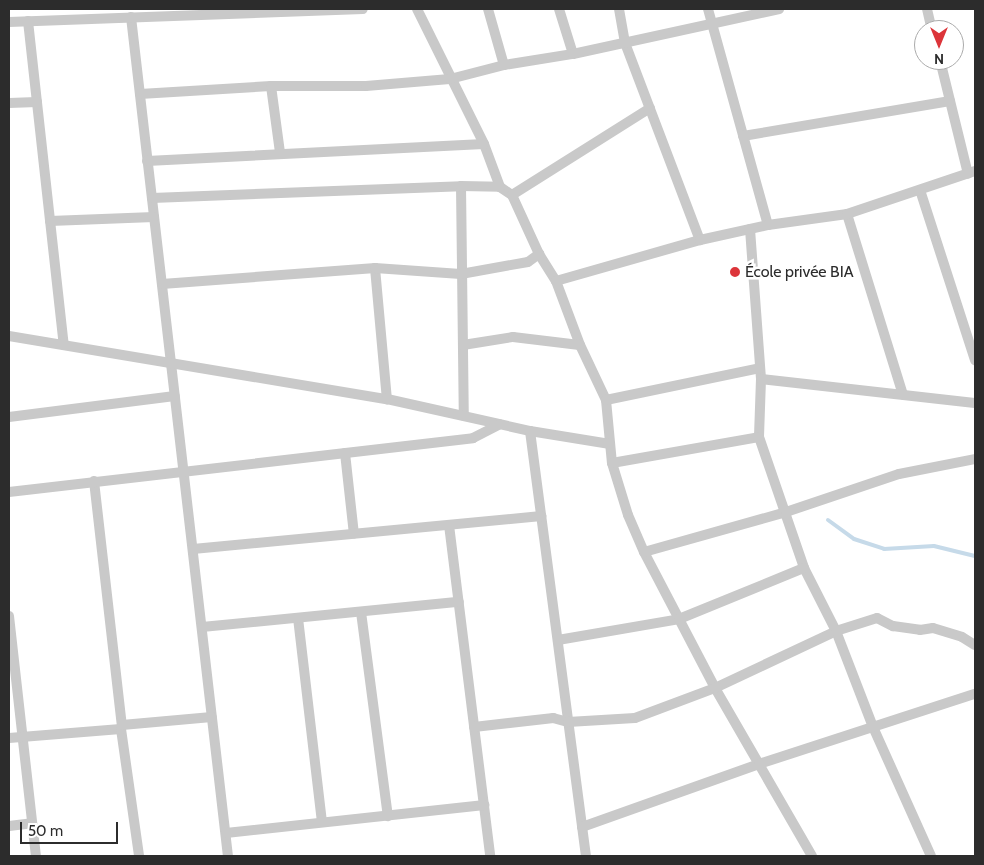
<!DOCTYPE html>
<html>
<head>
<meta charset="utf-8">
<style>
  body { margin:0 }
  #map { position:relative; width:984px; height:865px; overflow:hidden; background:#fff; font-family:Cabin,sans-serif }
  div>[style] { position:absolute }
  .stream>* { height:4px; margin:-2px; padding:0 2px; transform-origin:2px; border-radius:2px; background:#c6dae9 }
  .street>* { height:10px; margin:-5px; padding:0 5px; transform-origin:5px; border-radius:5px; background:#c9c9c9 }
  .dots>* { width:14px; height:14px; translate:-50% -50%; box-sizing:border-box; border:2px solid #fff; border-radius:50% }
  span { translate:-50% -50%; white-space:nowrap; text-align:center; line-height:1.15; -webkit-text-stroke:5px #fff; paint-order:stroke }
  .poi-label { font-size:16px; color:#2c2c2c }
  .left { translate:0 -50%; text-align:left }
  .frame { position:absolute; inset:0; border:10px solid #2c2c2c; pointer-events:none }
  .north { position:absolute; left:914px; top:20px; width:50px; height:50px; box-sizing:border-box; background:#fff; border:1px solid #ababab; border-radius:50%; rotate:180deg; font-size:14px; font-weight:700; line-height:20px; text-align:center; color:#2c2c2c }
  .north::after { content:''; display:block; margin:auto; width:18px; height:22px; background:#dc353a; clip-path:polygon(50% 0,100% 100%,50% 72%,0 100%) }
  .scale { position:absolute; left:20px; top:822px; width:98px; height:22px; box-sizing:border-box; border:2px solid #2c2c2c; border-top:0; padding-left:6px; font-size:15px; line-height:18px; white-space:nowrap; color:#2c2c2c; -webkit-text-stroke:4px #fff; paint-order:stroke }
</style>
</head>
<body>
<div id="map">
  <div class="stream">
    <div style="left:828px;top:520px;width:32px;rotate:36deg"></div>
    <div style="left:854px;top:539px;width:32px;rotate:18deg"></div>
    <div style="left:884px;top:549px;width:50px;rotate:-3.4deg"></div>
    <div style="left:934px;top:546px;width:42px;rotate:13.7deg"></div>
  </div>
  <div class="street">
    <div style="left:417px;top:9px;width:151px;rotate:63.6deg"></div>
    <div style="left:484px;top:144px;width:46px;rotate:69.6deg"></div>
    <div style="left:500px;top:187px;width:14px;rotate:34deg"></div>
    <div style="left:512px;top:195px;width:65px;rotate:65.4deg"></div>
    <div style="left:539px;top:254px;width:32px;rotate:58deg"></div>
    <div style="left:556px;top:281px;width:68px;rotate:69.4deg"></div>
    <div style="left:580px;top:345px;width:61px;rotate:64.7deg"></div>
    <div style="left:606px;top:400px;width:63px;rotate:84.6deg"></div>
    <div style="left:612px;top:463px;width:54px;rotate:72.9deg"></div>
    <div style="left:628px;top:515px;width:40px;rotate:66.6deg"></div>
    <div style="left:644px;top:552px;width:153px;rotate:62.4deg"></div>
    <div style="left:715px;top:688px;width:194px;rotate:60deg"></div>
    <div style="left:488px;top:9px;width:58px;rotate:74.1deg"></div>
    <div style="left:559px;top:9px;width:47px;rotate:72.7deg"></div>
    <div style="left:619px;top:9px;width:35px;rotate:80deg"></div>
    <div style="left:625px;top:43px;width:211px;rotate:69.2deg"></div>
    <div style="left:708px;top:9px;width:224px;rotate:74.5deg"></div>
    <div style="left:927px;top:9px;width:22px;rotate:77deg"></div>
    <div style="left:131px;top:17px;width:845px;rotate:83.41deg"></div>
    <div style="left:28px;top:21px;width:326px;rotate:83.7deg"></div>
    <div style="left:9px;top:22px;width:354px;rotate:-2.1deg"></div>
    <div style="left:940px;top:60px;width:117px;rotate:76.2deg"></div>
    <div style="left:271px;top:86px;width:68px;rotate:82.3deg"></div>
    <div style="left:140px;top:94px;width:131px;rotate:-3.5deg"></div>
    <div style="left:271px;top:86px;width:95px"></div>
    <div style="left:366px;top:86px;width:84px;rotate:-4.8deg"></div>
    <div style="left:450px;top:79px;width:56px;rotate:-14.5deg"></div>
    <div style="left:504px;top:65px;width:70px;rotate:-9.1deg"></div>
    <div style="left:573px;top:54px;width:211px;rotate:-12.3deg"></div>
    <div style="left:9px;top:103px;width:28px;rotate:-2deg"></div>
    <div style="left:743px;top:136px;width:210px;rotate:-9.6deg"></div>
    <div style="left:147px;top:161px;width:337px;rotate:-2.9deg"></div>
    <div style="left:461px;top:186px;width:230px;rotate:89.3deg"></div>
    <div style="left:920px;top:190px;width:179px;rotate:72.1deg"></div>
    <div style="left:512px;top:195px;width:163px;rotate:-32.2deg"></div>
    <div style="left:152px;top:198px;width:309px;rotate:-2.2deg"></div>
    <div style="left:461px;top:186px;width:39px;rotate:1deg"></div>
    <div style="left:847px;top:214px;width:189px;rotate:72.8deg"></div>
    <div style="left:50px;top:221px;width:104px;rotate:-2.2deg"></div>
    <div style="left:750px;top:229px;width:150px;rotate:85.8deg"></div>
    <div style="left:761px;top:379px;width:58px;rotate:92deg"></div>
    <div style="left:759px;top:437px;width:139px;rotate:71deg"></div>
    <div style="left:804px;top:568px;width:71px;rotate:63.1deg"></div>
    <div style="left:836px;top:631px;width:103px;rotate:68.9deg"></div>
    <div style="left:873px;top:727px;width:141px;rotate:65.8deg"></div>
    <div style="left:375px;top:268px;width:132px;rotate:84.8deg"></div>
    <div style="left:556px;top:281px;width:150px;rotate:-15.9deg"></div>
    <div style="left:700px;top:240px;width:70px;rotate:-12.4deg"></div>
    <div style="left:768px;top:225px;width:80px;rotate:-7.9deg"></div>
    <div style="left:847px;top:214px;width:135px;rotate:-18.6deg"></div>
    <div style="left:162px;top:284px;width:214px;rotate:-4.3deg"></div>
    <div style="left:375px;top:268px;width:86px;rotate:4deg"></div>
    <div style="left:461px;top:274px;width:68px;rotate:-10.2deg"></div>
    <div style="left:528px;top:262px;width:14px;rotate:-36deg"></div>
    <div style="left:9px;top:336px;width:383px;rotate:9.5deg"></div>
    <div style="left:387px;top:399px;width:147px;rotate:12.6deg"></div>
    <div style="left:530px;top:431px;width:81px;rotate:9.2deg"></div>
    <div style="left:463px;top:345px;width:51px;rotate:-9.1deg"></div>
    <div style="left:513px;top:337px;width:67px;rotate:6.8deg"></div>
    <div style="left:761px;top:379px;width:215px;rotate:6.4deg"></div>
    <div style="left:606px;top:400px;width:157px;rotate:-11.7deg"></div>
    <div style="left:9px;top:417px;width:167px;rotate:-7.2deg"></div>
    <div style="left:530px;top:431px;width:429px;rotate:82.5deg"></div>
    <div style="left:345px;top:453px;width:81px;rotate:83.7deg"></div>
    <div style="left:612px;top:463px;width:149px;rotate:-10deg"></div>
    <div style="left:94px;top:481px;width:246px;rotate:83.5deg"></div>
    <div style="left:9px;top:492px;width:467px;rotate:-6.6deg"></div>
    <div style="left:473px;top:438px;width:30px;rotate:-27deg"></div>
    <div style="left:449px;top:525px;width:334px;rotate:82.9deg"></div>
    <div style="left:193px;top:549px;width:350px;rotate:-5.4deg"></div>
    <div style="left:644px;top:552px;width:148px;rotate:-15.7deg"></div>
    <div style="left:786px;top:512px;width:119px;rotate:-18.6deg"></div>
    <div style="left:899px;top:474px;width:77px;rotate:-11.2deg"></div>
    <div style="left:361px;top:612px;width:206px;rotate:82.5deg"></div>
    <div style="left:9px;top:616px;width:242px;rotate:83.6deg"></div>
    <div style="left:298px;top:618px;width:204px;rotate:83.3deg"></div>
    <div style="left:202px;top:627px;width:258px;rotate:-5.6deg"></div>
    <div style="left:558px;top:640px;width:123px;rotate:-9.8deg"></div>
    <div style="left:679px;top:619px;width:135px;rotate:-22.2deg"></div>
    <div style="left:474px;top:727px;width:80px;rotate:-6.5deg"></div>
    <div style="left:553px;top:718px;width:16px;rotate:15deg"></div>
    <div style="left:568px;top:722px;width:67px;rotate:-3.4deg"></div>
    <div style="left:635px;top:718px;width:85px;rotate:-20.6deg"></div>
    <div style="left:715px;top:688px;width:134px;rotate:-25.2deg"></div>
    <div style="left:836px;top:631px;width:43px;rotate:-17.6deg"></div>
    <div style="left:877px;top:618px;width:18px;rotate:27deg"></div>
    <div style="left:893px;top:626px;width:27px;rotate:8deg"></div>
    <div style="left:920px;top:630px;width:13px;rotate:-9deg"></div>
    <div style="left:933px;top:628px;width:30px;rotate:17deg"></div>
    <div style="left:962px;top:637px;width:15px;rotate:32deg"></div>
    <div style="left:121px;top:729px;width:128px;rotate:81.9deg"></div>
    <div style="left:9px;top:738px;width:112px;rotate:-4.6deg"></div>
    <div style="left:121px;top:729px;width:4px;rotate:-76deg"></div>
    <div style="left:122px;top:725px;width:90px;rotate:-5.1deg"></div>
    <div style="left:9px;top:826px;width:23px;rotate:-7deg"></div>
    <div style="left:582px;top:827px;width:188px;rotate:-19.6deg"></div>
    <div style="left:759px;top:764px;width:227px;rotate:-18deg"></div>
    <div style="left:226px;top:833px;width:260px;rotate:-6.2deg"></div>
  </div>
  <div class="dots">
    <div style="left:735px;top:272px;background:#dc353a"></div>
  </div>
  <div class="poi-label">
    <span class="left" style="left:745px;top:272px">École privée BIA</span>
  </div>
  <div class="frame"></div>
  <div class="north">N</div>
  <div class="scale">50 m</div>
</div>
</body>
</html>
